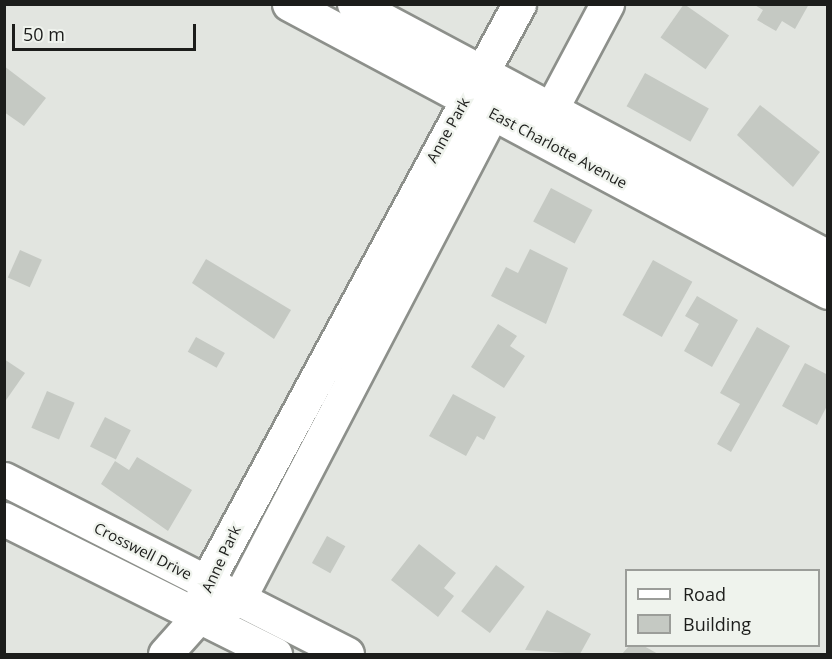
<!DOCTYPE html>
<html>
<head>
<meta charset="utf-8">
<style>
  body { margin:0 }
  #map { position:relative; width:832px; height:659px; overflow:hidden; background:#e2e5e0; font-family:"Open Sans",sans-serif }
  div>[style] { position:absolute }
  .building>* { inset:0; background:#c5c9c3; transform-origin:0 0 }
  .roads { filter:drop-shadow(2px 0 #8d908b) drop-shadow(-2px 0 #8d908b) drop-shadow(0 2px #8d908b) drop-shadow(0 -2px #8d908b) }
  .minor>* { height:33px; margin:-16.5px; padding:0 16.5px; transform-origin:16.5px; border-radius:16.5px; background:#fff }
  span { translate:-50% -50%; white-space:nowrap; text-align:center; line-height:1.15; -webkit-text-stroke:4.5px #eff3ed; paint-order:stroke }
  .street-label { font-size:15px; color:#1c1d1b }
  .frame { position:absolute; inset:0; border:6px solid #1c1d1b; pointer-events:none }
  .legend { position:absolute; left:625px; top:569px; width:195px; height:78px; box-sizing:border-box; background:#eff3ed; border:2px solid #9b9d99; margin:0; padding:8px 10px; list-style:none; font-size:18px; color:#1c1d1b }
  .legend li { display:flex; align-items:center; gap:12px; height:30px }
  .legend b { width:30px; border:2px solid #9b9d99 }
  .scale { position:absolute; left:12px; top:24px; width:184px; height:27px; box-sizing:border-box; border:3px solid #1c1d1b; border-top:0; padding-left:8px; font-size:18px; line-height:21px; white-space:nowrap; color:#1c1d1b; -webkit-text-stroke:4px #eff3ed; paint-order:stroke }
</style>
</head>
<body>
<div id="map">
  <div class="building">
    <div style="left:684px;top:4px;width:55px;height:41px;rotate:35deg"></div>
    <div style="clip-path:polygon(753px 4px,809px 4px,795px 29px,782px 21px,776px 31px,757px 20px,763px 10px)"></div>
    <div style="clip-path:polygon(4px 66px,46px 98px,24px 126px,4px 112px)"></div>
    <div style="left:645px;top:73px;width:73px;height:38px;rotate:29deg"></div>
    <div style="clip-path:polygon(760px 105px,820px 152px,793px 187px,737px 135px)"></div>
    <div style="left:551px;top:188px;width:47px;height:38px;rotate:28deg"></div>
    <div style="clip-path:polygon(530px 249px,568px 268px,546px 324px,491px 296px,506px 267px,518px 273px)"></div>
    <div style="left:20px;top:250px;width:24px;height:30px;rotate:24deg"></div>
    <div style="clip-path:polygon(206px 259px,291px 310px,274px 339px,192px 283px)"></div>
    <div style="left:653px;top:260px;width:45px;height:63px;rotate:29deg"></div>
    <div style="clip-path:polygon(697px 296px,738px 320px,712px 367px,684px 351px,699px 324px,685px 316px)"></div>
    <div style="clip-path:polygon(498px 324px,517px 336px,510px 346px,525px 356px,504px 388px,471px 367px)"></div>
    <div style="clip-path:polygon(757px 327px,790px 346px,731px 452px,717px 444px,740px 404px,720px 393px)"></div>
    <div style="left:196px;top:337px;width:33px;height:17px;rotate:29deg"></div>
    <div style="clip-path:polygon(4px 359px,25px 373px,4px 403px)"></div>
    <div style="clip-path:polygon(805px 363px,828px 375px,828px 404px,817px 425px,782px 406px)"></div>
    <div style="left:47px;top:391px;width:30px;height:40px;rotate:23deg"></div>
    <div style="clip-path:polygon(453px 394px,496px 417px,484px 440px,477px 436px,466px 456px,429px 436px)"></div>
    <div style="left:105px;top:417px;width:29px;height:33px;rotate:27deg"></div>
    <div style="clip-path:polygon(137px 457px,192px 490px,168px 531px,101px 484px,115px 461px,129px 470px)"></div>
    <div style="left:327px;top:536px;width:21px;height:31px;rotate:29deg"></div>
    <div style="clip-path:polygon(419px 544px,456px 573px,444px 588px,454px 596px,438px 617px,391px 580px)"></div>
    <div style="left:496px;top:565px;width:36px;height:58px;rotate:37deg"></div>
    <div style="clip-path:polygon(547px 610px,591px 634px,580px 654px,525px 650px)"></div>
    <div style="clip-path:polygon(629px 646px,644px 646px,658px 654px,622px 654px)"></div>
  </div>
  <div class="roads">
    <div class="minor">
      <div style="left:289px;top:4px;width:611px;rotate:28.12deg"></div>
      <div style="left:354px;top:4px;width:537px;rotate:28.09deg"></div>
      <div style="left:540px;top:130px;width:143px;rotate:-62deg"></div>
      <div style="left:4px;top:479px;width:385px;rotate:27deg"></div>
      <div style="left:4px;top:519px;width:303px;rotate:26.5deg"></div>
      <div style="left:198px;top:617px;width:35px;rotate:-77deg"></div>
      <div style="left:206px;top:583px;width:658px;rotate:-61.6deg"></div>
      <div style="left:165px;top:654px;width:50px;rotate:-48.3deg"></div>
      <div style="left:198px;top:617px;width:43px;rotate:-23deg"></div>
      <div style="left:238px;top:600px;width:549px;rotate:-62.46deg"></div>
      <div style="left:492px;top:113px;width:38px;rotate:-105deg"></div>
    </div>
  </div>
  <div class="street-label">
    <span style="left:448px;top:130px;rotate:-61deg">Anne Park</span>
    <span style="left:558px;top:148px;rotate:28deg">East Charlotte Avenue</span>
    <span style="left:143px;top:551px;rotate:27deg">Crosswell Drive</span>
    <span style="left:221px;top:559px;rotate:-65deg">Anne Park</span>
  </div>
  <div class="frame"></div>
  <ul class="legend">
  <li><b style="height:8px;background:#fff"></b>Road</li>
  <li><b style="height:16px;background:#c5c9c3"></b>Building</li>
  </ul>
  <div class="scale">50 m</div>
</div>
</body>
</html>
